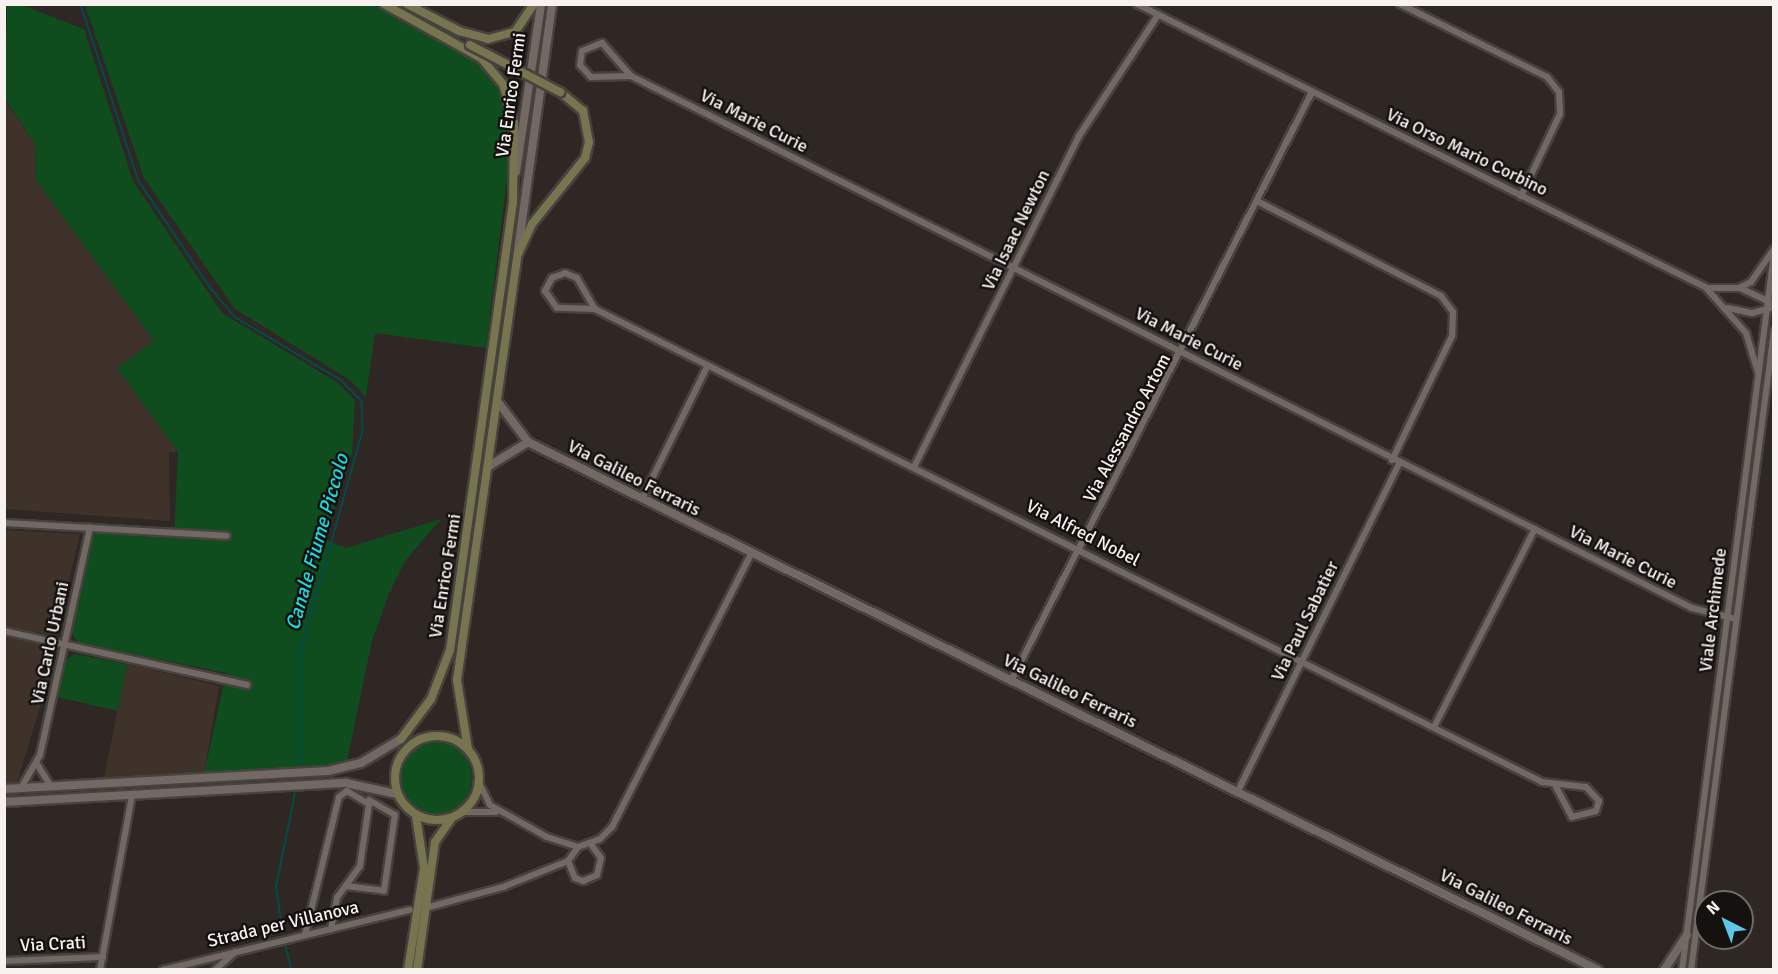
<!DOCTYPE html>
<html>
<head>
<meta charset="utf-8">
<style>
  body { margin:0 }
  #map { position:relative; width:1778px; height:974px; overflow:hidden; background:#2f2723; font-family:Signika,sans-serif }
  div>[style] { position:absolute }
  .built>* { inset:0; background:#3f322b }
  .green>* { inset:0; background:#0f4c1e }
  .round { border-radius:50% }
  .stream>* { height:1.5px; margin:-0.75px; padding:0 0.75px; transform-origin:0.75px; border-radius:0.75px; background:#024a4b }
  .roads { filter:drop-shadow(2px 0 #48423e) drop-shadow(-2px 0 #48423e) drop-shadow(0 2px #48423e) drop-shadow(0 -2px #48423e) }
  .minor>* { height:6px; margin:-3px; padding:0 3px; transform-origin:3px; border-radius:3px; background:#726964 }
  .tertiary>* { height:8px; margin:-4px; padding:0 4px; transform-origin:4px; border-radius:4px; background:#726964 }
  .secondary>* { height:8px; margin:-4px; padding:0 4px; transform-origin:4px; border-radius:4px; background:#777550 }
  .secondary>.ring { margin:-4px; padding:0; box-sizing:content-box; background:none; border:8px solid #777550; border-radius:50% }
  .bridges { filter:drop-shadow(2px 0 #48423e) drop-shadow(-2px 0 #48423e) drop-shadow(0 2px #48423e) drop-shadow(0 -2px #48423e) }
  .secondary-bridge>* { height:8px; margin:-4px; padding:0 4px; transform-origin:4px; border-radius:4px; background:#777550 }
  span { translate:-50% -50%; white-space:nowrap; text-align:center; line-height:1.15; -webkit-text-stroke:5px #14110f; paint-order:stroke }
  .street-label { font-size:18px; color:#f7f2ef }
  .water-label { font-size:20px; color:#1adadd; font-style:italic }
  .frame { position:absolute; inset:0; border:6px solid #f7f2ef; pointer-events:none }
  .north { position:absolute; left:1694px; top:890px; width:60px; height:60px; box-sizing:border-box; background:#14110f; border:2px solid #6f6b69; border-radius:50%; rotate:318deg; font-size:16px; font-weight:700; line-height:24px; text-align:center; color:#f7f2ef }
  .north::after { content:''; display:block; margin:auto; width:21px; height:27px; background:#5cc7e7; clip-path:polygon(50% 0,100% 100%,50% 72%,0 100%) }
</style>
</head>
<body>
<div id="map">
  <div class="built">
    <div style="clip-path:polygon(4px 99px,35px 144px,36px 180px,154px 341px,163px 428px,178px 452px,169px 452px,170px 521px,5px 509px)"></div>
    <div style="clip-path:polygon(5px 530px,80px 534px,56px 636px,5px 626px)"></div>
    <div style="clip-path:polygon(5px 637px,58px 648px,17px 783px,5px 784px)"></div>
    <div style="clip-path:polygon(127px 664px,219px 686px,204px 774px,104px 778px)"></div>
  </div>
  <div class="green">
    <div style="clip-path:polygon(7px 5px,22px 5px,84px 29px,133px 181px,222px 313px,338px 383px,355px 400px,352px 453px,325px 540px,346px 548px,441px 519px,405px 561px,388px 596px,372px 641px,347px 761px,338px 765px,204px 774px,226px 673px,79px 643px,71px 633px,94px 533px,174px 538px,178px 452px,117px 368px,154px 341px,36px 180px,35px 144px,5px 99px)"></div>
    <div style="clip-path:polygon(85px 5px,373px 5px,479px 59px,501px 86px,512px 138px,486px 348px,375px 333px,366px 397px,350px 380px,235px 309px,144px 178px)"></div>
    <div style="clip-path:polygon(75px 654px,127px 664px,118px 711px,57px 697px,65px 660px)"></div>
    <div class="round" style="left:398px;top:741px;width:74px;height:74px"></div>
  </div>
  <div class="stream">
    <div style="left:81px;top:4px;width:186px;rotate:71.9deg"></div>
    <div style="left:139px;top:181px;width:126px;rotate:56.3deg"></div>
    <div style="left:209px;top:286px;width:40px;rotate:50deg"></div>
    <div style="left:235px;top:317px;width:123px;rotate:30.7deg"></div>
    <div style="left:341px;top:380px;width:30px;rotate:45deg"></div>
    <div style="left:362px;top:401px;width:30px;rotate:88deg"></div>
    <div style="left:363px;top:431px;width:229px;rotate:105.7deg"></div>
    <div style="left:301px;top:651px;width:113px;rotate:90deg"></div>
    <div style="left:283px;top:934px;width:48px;rotate:-98.5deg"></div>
    <div style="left:276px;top:887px;width:95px;rotate:-78.5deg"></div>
    <div style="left:286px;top:946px;width:25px;rotate:76deg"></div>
  </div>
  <div class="roads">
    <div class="minor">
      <div style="left:1137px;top:4px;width:637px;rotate:26.48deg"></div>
      <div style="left:1707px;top:288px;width:32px"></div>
      <div style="left:1739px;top:288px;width:13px;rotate:-27deg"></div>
      <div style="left:1751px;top:282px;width:40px;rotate:-55.1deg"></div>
      <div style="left:1400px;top:4px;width:164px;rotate:26.4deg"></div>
      <div style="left:1547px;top:77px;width:19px;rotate:51deg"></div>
      <div style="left:1559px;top:92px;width:22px;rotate:87deg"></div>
      <div style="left:1560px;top:114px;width:91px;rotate:115.4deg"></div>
      <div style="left:631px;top:76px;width:40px;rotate:178.6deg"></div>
      <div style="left:591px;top:77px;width:16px;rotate:-133deg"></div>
      <div style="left:580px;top:65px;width:14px;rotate:-82deg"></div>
      <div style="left:582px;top:51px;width:22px;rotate:-22deg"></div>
      <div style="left:602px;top:43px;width:44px;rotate:48.7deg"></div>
      <div style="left:631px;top:76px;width:1187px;rotate:26.63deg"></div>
      <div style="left:1692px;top:608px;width:45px;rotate:14deg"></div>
      <div style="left:1257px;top:201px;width:207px;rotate:27.3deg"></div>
      <div style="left:1441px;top:296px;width:20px;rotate:53deg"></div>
      <div style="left:1453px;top:312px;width:24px;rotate:92deg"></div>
      <div style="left:1452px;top:336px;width:138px;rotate:115.8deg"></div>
      <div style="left:1740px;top:288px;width:33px;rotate:25deg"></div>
      <div style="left:1707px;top:289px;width:59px;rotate:48.4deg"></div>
      <div style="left:1746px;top:333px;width:39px;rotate:73deg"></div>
      <div style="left:1728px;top:308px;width:25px;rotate:12deg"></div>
      <div style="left:1752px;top:313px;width:23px;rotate:-15deg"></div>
      <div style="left:595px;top:309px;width:38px;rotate:-178deg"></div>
      <div style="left:557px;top:308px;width:21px;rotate:-125deg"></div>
      <div style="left:545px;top:291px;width:15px;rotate:-62deg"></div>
      <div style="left:552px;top:278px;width:14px;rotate:-21deg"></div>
      <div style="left:565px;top:273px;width:13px;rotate:23deg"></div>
      <div style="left:577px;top:278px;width:36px;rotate:60deg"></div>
      <div style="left:595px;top:309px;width:1059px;rotate:26.54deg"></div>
      <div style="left:1542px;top:782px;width:44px;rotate:6.5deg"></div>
      <div style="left:1586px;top:787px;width:19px;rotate:47deg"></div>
      <div style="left:1599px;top:801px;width:10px;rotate:107deg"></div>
      <div style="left:1596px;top:811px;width:25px;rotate:166deg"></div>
      <div style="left:1572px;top:817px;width:34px;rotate:-118deg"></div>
      <div style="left:915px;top:465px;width:368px;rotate:-63.5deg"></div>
      <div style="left:1079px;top:136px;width:145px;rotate:-56.9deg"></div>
      <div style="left:642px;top:499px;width:147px;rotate:-63.8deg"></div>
      <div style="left:4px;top:523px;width:223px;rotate:3.3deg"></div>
      <div style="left:4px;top:631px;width:249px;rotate:12.5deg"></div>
      <div style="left:1012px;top:679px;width:659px;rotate:-62.93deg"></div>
      <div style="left:1435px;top:725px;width:220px;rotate:-63deg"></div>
      <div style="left:37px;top:764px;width:26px;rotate:58deg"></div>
      <div style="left:479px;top:783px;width:25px;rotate:63deg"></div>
      <div style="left:490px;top:805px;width:65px;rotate:29.3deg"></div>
      <div style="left:547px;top:837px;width:33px;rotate:18deg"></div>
      <div style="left:578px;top:847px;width:23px;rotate:-20deg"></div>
      <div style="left:600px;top:839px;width:17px;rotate:-45deg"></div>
      <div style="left:612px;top:827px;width:306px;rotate:-63deg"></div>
      <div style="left:21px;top:788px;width:38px;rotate:-60deg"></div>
      <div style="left:40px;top:755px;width:233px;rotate:-77.6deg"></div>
      <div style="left:1238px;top:791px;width:364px;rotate:-63.8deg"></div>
      <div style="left:463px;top:812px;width:33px"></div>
      <div style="left:568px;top:861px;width:18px;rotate:68deg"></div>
      <div style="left:575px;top:878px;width:9px;rotate:21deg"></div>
      <div style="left:583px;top:881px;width:15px;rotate:-23deg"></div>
      <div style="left:597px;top:875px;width:17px;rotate:-77deg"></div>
      <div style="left:601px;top:858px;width:17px;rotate:-126deg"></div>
      <div style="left:346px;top:886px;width:38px;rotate:7deg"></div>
      <div style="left:384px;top:891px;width:77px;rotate:-81.8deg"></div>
      <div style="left:395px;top:815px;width:30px;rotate:-150deg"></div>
      <div style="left:429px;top:907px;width:77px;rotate:-15.1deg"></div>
      <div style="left:503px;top:887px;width:70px;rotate:-21.8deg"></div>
      <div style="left:568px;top:861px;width:17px;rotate:-54deg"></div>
      <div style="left:305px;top:935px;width:142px;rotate:-76.2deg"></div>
      <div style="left:339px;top:797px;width:10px;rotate:-37deg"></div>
      <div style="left:347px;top:791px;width:26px;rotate:31deg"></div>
      <div style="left:369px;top:804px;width:63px;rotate:98.3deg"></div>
      <div style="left:360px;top:866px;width:39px;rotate:126deg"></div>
      <div style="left:337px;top:898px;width:32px;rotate:101deg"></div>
      <div style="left:4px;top:961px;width:99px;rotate:-2.3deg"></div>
      <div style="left:100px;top:970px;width:177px;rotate:-79.6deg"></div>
      <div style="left:163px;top:970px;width:254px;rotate:-13.7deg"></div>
      <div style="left:215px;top:970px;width:27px;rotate:-42deg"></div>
      <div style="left:1682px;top:970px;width:722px;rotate:-82.68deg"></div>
      <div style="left:1691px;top:970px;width:645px;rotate:-82.61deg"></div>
    </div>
    <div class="tertiary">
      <div style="left:516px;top:172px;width:170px;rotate:-81.5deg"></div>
      <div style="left:518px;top:250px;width:248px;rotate:-82.1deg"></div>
      <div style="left:498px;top:402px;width:50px;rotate:53.1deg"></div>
      <div style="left:528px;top:442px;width:1193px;rotate:26.26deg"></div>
      <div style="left:489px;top:466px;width:46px;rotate:-31.6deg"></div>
      <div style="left:4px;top:789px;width:324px;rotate:-3.2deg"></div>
      <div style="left:328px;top:771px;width:34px;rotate:-14deg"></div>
      <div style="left:361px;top:763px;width:47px;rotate:-31deg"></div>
      <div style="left:4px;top:802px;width:343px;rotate:-3.2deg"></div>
      <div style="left:346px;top:783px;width:51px;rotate:12.4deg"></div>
      <div style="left:1664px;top:970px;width:42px;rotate:-56.7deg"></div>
    </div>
    <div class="secondary">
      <div style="left:384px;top:4px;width:111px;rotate:29.1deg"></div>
      <div style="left:481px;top:58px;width:34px;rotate:50deg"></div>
      <div style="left:503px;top:84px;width:41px;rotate:74.2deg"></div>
      <div style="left:514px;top:123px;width:79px;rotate:90.7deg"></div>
      <div style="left:513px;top:202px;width:452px;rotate:98deg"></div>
      <div style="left:450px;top:650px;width:53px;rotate:111.2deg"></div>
      <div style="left:431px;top:699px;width:50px;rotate:126.9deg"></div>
      <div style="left:407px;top:4px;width:59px;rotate:27.4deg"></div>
      <div style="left:459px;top:31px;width:30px;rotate:15deg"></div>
      <div style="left:488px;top:39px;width:28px;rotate:-15deg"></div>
      <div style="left:515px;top:32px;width:34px;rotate:-56deg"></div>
      <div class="ring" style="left:395px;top:736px;width:76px;height:76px"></div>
      <div style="left:468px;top:749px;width:70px;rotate:-99.1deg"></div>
      <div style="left:457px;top:680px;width:430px;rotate:-81.9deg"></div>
      <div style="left:518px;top:254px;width:33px;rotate:-65deg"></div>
      <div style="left:532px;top:224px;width:85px;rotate:-51.2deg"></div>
      <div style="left:585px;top:158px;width:16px;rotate:-76deg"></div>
      <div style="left:589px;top:142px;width:32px;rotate:-101deg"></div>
      <div style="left:583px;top:111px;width:30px;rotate:-140deg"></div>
      <div style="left:408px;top:970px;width:103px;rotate:-81.1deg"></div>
      <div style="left:424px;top:868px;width:53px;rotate:-98.7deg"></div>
      <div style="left:417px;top:970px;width:129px;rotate:-82deg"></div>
      <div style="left:435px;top:842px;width:29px;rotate:-55deg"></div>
    </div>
  </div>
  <div class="bridges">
    <div class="secondary-bridge">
      <div style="left:470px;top:45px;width:102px;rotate:27.6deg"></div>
    </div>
  </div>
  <div class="street-label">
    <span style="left:511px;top:95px;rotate:-82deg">Via Enrico Fermi</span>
    <span style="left:754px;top:121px;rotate:27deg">Via Marie Curie</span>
    <span style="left:1467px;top:152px;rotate:26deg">Via Orso Mario Corbino</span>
    <span style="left:1016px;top:230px;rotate:-64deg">Via Isaac Newton</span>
    <span style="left:1189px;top:339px;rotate:27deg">Via Marie Curie</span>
    <span style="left:1127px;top:428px;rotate:-62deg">Via Alessandro Artom</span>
    <span style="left:634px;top:478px;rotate:27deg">Via Galileo Ferraris</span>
    <span style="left:1083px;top:533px;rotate:27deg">Via Alfred Nobel</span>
    <span style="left:1623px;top:557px;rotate:27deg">Via Marie Curie</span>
    <span style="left:445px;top:576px;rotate:-81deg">Via Enrico Fermi</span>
    <span style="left:1713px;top:610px;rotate:-83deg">Viale Archimede</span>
    <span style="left:1305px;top:621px;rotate:-64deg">Via Paul Sabatier</span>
    <span style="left:50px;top:643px;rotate:-78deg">Via Carlo Urbani</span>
    <span style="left:1070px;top:691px;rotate:26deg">Via Galileo Ferraris</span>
    <span style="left:1506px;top:907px;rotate:27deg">Via Galileo Ferraris</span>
    <span style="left:283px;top:924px;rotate:-13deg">Strada per Villanova</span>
    <span style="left:53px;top:944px;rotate:-3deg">Via Crati</span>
  </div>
  <div class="water-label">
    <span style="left:317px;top:542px;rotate:-74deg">Canale Fiume Piccolo</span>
  </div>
  <div class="frame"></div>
  <div class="north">N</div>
</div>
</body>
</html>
